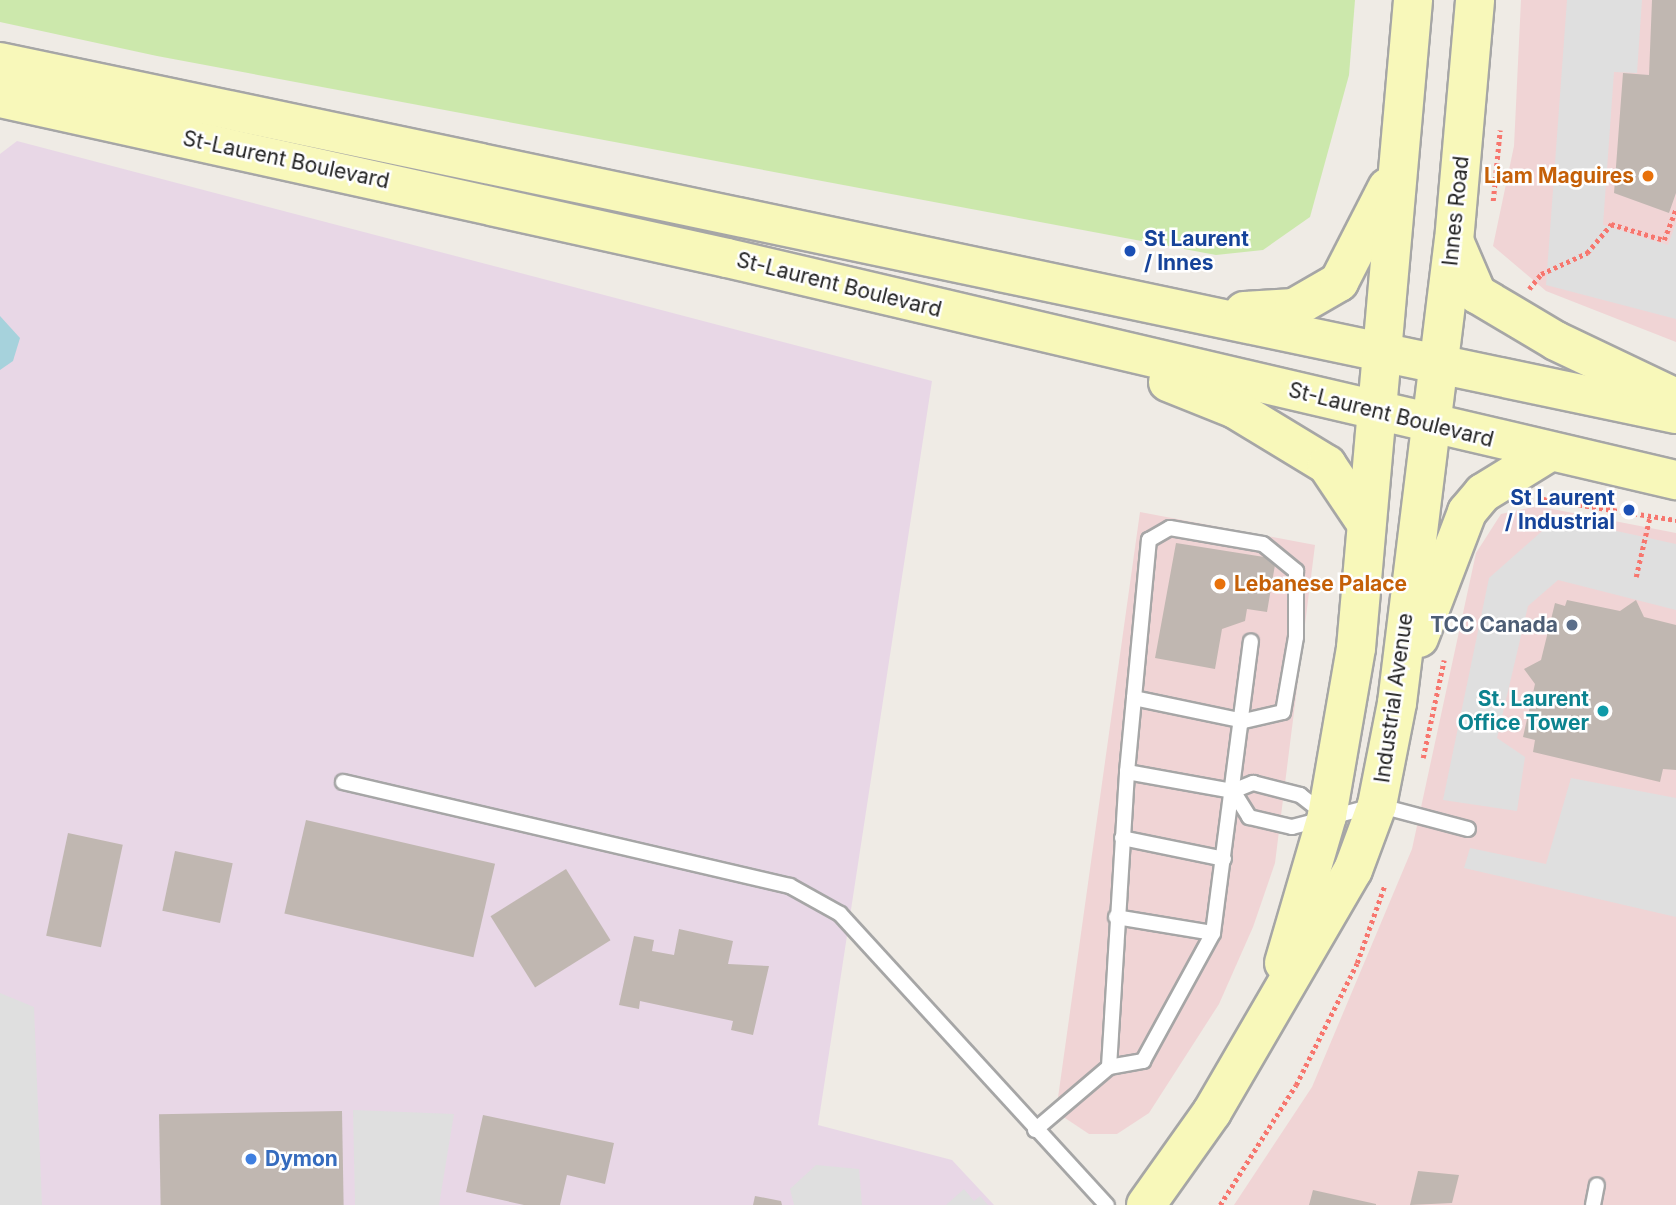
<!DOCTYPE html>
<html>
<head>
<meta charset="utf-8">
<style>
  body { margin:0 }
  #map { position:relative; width:1676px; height:1205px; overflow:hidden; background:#efebe5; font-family:Inter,sans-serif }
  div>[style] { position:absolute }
  .commercial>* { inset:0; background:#f0d4d5 }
  .industrial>* { inset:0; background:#e8d7e6 }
  .grass>* { inset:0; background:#cce8ac }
  .parking>* { inset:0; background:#dfdfdf }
  .water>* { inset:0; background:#a6d2dc }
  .building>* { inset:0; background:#c0b7b1; transform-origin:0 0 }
  .path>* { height:4.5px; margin-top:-2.25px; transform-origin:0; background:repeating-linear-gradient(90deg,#f7766e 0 3.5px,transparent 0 7px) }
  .roads { filter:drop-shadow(2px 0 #a6a6a6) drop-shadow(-2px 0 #a6a6a6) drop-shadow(0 2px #a6a6a6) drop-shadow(0 -2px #a6a6a6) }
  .service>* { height:14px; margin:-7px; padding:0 7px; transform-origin:7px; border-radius:7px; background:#fff }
  .secondary>* { height:38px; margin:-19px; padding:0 19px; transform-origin:19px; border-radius:19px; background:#f8f8ba }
  .dots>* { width:19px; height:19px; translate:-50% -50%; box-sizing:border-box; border:4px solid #fff; border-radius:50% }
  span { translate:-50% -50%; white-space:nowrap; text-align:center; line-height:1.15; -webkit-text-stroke:5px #fff; paint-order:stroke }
  .street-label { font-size:21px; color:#1f1f1f }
  .food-label { font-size:21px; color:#c56008; font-weight:700 }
  .right { translate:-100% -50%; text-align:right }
  .left { translate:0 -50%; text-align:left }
  .transit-label { font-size:21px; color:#164399; font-weight:700 }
  .service-label { font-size:21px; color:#4e5e75; font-weight:700 }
  .culture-label { font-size:21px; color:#0d838f; font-weight:700 }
  .shop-label { font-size:21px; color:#366cbe; font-weight:700 }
</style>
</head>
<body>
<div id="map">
  <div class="commercial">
    <div style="clip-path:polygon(1521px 0,1676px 0,1676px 342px,1546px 291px,1493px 246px,1514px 146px)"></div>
    <div style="clip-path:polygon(1537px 506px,1676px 533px,1676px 1205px,1234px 1205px,1312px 1087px,1412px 849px,1476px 553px,1501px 514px)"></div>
    <div style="clip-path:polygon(1140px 512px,1315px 545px,1275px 863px,1253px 927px,1219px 1004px,1149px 1113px,1117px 1134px,1089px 1134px,1056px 1112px)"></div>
  </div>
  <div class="industrial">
    <div style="clip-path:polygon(17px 141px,932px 381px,818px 1125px,952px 1160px,994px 1205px,0 1205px,0 154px)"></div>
  </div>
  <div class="grass">
    <div style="clip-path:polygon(0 0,1355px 0,1349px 75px,1310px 217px,1263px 250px,1216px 255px,157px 56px,0 22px)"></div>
  </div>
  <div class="parking">
    <div style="clip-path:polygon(1567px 0,1642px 0,1637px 73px,1614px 72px,1603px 225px,1668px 245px,1676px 223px,1676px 319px,1546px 285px)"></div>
    <div style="clip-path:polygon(1557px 518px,1676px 544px,1676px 610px,1558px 580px,1528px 606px,1497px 738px,1525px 757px,1517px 811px,1443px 800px,1489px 578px)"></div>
    <div style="clip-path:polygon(1571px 778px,1676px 798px,1676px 917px,1464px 868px,1470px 848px,1546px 864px)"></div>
    <div style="clip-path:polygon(0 993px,34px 1007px,42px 1205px,0 1205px)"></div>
    <div style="clip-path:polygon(353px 1110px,454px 1114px,439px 1205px,355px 1205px)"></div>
    <div style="clip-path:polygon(816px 1165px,859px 1169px,862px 1205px,794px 1205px,790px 1189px)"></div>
    <div style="clip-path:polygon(964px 1189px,974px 1201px,980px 1196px,988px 1205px,946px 1205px)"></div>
  </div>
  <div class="water">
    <div style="clip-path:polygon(0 316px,20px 338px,13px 361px,0 370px)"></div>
  </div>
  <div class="building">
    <div style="clip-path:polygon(1652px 0,1676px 0,1676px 193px,1669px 213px,1614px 193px,1623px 73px,1649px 75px)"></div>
    <div style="clip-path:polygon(1176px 543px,1276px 559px,1267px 612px,1247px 609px,1245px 621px,1222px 629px,1215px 669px,1155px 658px)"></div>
    <div style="clip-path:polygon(1567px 600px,1620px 611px,1636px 600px,1644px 617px,1676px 625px,1676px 770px,1663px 769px,1660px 782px,1533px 752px,1535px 740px,1523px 737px,1535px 684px,1524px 669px,1541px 660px,1555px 603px,1565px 606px)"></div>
    <div style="left:306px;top:820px;width:194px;height:96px;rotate:13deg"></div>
    <div style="left:68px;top:833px;width:56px;height:105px;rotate:12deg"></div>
    <div style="left:175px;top:851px;width:59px;height:61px;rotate:12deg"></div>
    <div style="left:566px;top:869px;width:84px;height:89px;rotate:58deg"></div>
    <div style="clip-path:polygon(679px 929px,733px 941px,728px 964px,769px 966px,753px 1035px,731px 1030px,733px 1021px,640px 1001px,639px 1009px,619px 1005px,634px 936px,654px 940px,652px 951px,674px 955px)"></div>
    <div style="left:342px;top:1111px;width:94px;height:183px;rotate:89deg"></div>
    <div style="clip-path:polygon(483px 1115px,614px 1143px,605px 1184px,567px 1175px,560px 1205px,524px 1205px,466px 1192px)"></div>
    <div style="clip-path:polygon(1418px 1171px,1459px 1175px,1452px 1203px,1410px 1205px)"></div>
    <div style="clip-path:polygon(1313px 1190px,1376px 1204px,1376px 1205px,1309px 1205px)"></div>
    <div style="clip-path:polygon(755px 1196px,781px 1201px,782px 1205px,753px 1205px)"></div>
  </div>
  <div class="path">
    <div style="left:1493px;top:201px;width:71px;rotate:-84.4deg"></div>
    <div style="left:1529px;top:289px;width:19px;rotate:-51deg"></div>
    <div style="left:1541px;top:274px;width:51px;rotate:-24.5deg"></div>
    <div style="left:1587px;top:253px;width:38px;rotate:-50deg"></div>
    <div style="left:1611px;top:224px;width:55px;rotate:16.8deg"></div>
    <div style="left:1664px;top:240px;width:33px;rotate:-69deg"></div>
    <div style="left:1537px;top:498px;width:141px;rotate:9deg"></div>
    <div style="left:1636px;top:577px;width:63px;rotate:-77.1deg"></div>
    <div style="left:1423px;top:758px;width:100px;rotate:-77.9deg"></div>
    <div style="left:1220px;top:1205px;width:142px;rotate:-57.7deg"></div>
    <div style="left:1296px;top:1085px;width:136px;rotate:-63.4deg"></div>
    <div style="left:1357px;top:963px;width:81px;rotate:-70.4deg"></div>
  </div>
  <div class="roads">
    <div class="service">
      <div style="left:1170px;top:528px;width:94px;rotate:9.8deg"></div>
      <div style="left:1263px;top:544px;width:43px;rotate:39.3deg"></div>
      <div style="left:1296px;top:571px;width:66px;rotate:90deg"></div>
      <div style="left:1296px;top:637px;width:76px;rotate:99.8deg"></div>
      <div style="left:1283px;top:712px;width:40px;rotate:167deg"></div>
      <div style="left:1244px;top:721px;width:112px;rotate:-168.2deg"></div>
      <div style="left:1134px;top:698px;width:159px;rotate:-84.6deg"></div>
      <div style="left:1149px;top:540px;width:24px;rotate:-30deg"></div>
      <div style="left:1134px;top:698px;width:74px;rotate:95.4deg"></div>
      <div style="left:1127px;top:772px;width:108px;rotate:10.2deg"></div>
      <div style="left:1233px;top:791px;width:22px;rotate:-22deg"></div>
      <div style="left:1253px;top:783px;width:49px;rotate:14.3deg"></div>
      <div style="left:1300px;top:795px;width:29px;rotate:38deg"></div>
      <div style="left:343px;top:782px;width:459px;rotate:13.1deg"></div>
      <div style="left:790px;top:886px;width:57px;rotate:29.2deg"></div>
      <div style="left:840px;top:914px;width:395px;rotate:47.5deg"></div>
      <div style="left:1233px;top:791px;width:31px;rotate:58deg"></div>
      <div style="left:1249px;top:817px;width:44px;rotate:13.1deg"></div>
      <div style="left:1292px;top:827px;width:88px;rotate:-14.5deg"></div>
      <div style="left:1377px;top:805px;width:94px;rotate:14.8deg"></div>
      <div style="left:1122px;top:838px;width:104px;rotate:11.6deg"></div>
      <div style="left:1116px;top:917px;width:98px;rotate:9.4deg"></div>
      <div style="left:1109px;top:1067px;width:296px;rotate:-86.5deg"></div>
      <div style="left:1035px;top:1130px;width:97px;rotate:-40.4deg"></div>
      <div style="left:1109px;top:1067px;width:35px;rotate:-10deg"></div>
      <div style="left:1143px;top:1061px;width:146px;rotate:-61.3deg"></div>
      <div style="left:1213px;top:933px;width:294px;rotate:-82.6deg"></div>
      <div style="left:1593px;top:1205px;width:20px;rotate:-79deg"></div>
    </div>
    <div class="secondary">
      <div style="left:0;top:62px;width:1713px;rotate:11.86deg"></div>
      <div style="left:0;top:98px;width:744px;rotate:12.41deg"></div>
      <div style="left:727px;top:258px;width:975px;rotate:13.17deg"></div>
      <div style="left:1455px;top:243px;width:56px;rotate:66.7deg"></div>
      <div style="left:1477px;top:294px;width:92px;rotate:30.7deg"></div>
      <div style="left:1556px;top:341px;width:133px;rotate:25.4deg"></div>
      <div style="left:1244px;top:311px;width:50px;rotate:-3.4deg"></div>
      <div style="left:1294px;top:308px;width:52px;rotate:-30deg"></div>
      <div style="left:1339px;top:282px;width:106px;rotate:-62.9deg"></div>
      <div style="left:1168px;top:382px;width:72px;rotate:21.9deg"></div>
      <div style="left:1235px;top:409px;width:108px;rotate:31.3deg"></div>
      <div style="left:1327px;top:465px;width:70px;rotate:56.1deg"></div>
      <div style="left:1419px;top:638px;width:135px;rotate:-69.1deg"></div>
      <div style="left:1467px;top:512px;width:25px;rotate:-50deg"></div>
      <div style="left:1483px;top:493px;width:76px;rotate:-31.6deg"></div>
      <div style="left:1284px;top:963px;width:153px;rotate:-73.7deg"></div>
      <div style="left:1327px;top:816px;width:170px;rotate:-80.2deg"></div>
      <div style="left:1356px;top:648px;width:651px;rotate:-84.97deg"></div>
      <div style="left:1146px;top:1205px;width:114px;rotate:-54.6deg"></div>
      <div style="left:1212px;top:1112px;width:280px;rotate:-59.8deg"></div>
      <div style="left:1353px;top:870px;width:69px;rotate:-69.7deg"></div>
      <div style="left:1377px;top:805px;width:104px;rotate:-78.9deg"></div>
      <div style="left:1397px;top:703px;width:466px;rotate:-83deg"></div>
      <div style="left:1454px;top:241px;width:242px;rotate:-85deg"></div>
    </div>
  </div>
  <div class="dots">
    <div style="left:1648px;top:176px;background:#e8710a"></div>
    <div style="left:1130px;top:251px;background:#1a4fb4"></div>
    <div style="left:1629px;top:510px;background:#1a4fb4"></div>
    <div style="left:1220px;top:584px;background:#e8710a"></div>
    <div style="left:1572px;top:625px;background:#5c6f8a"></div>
    <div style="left:1603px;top:711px;background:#0f9aa8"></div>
    <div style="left:251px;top:1159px;background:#3f7fe0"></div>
  </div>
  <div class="street-label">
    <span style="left:286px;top:160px;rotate:12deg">St-Laurent Boulevard</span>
    <span style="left:1456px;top:211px;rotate:-84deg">Innes Road</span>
    <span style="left:839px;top:285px;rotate:14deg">St-Laurent Boulevard</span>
    <span style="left:1391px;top:415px;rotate:14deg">St-Laurent Boulevard</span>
    <span style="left:1394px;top:698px;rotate:-82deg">Industrial Avenue</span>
  </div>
  <div class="food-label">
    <span class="right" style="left:1634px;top:176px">Liam Maguires</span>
    <span class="left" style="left:1234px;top:584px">Lebanese Palace</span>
  </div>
  <div class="transit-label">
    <span class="left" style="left:1144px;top:251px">St Laurent<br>/ Innes</span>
    <span class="right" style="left:1615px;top:510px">St Laurent<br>/ Industrial</span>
  </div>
  <div class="service-label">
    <span class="right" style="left:1558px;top:625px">TCC Canada</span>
  </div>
  <div class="culture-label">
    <span class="right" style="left:1589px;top:711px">St. Laurent<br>Office Tower</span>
  </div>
  <div class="shop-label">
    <span class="left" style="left:265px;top:1159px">Dymon</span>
  </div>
</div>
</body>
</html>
